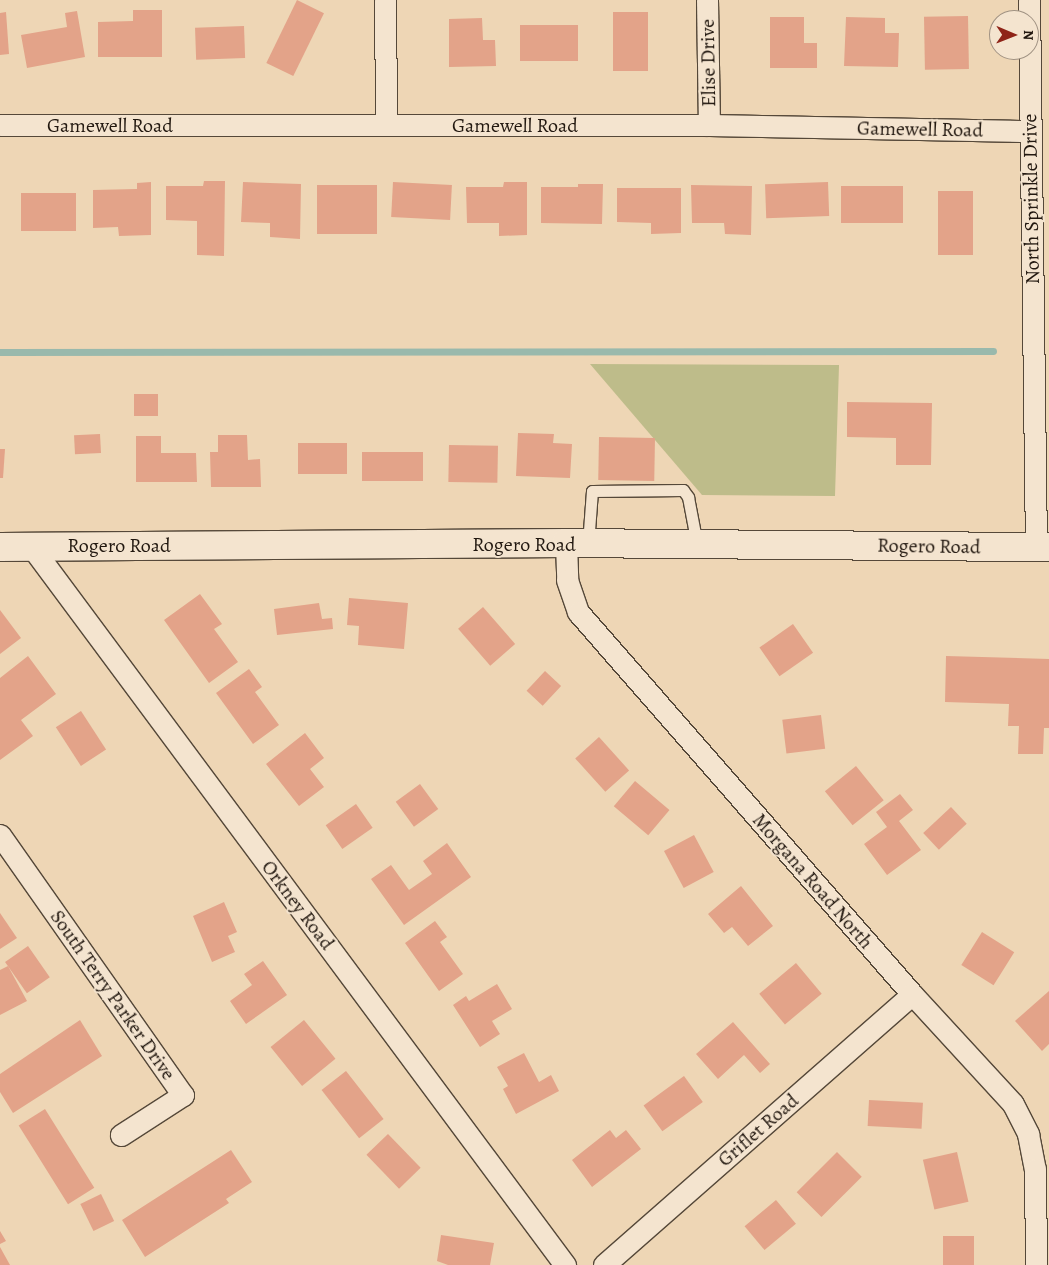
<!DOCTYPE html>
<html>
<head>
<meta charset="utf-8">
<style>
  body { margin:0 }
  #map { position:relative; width:1049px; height:1265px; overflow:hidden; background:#eed6b5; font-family:Alegreya,serif }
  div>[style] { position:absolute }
  .green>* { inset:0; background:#bebc8a }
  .stream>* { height:7px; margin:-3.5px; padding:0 3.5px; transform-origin:3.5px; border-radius:3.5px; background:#99b9ac }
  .building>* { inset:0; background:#e3a389; transform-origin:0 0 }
  .roads { filter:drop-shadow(1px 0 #554839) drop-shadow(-1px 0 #554839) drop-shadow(0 1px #554839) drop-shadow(0 -1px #554839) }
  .service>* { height:11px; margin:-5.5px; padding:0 5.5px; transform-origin:5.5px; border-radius:5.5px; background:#f4e4cf }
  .minor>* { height:21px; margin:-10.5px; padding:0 10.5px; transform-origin:10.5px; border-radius:10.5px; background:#f4e4cf }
  .secondary>* { height:28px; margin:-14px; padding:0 14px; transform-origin:14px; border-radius:14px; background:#f4e4cf }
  span { translate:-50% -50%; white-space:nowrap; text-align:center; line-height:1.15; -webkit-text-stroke:4px #f4e4cf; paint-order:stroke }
  .street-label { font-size:20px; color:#221810 }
  .north { position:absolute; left:989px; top:10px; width:50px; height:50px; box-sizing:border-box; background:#f4e4cf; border:1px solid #a09283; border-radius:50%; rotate:91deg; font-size:14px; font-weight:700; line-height:20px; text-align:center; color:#221810 }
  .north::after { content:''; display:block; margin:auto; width:18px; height:22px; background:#8f2418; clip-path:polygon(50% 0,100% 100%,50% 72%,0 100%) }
</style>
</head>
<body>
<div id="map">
  <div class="green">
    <div style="clip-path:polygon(590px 364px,839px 365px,835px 496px,702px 495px)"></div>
  </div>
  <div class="stream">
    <div style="left:0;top:352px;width:993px;rotate:-0.06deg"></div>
  </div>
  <div class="building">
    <div style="left:297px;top:0;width:30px;height:70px;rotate:26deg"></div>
    <div style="clip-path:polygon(133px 10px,162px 10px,162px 57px,98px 57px,98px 22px,133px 21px)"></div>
    <div style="clip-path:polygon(77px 11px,85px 57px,27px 68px,21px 35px,67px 27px,65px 13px)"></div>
    <div style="clip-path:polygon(6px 12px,9px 54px,0 55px,0 13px)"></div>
    <div style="left:648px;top:12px;width:59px;height:35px;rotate:90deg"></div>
    <div style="left:968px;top:16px;width:53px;height:44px;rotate:89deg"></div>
    <div style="clip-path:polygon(770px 17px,804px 17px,804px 43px,817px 43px,817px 68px,770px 68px)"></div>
    <div style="clip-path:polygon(846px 17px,885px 18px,885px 33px,899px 33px,898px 67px,844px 66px)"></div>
    <div style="clip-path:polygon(482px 18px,483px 40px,495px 40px,496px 66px,449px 67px,449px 19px)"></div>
    <div style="left:520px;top:25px;width:58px;height:36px"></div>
    <div style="left:244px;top:26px;width:32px;height:49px;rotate:88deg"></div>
    <div style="clip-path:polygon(204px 181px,225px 181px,224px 256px,197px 255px,197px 221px,166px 220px,166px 186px,203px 186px)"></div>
    <div style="clip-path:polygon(151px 182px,151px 235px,119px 236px,118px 227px,93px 228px,93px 190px,137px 189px,137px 183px)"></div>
    <div style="clip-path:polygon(243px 182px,301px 184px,300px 239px,270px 237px,270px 223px,241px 222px)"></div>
    <div style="left:393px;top:182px;width:59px;height:35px;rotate:3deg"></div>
    <div style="clip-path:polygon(504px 182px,527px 182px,527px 235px,499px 236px,499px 223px,467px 223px,466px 187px,503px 187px)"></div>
    <div style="left:828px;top:182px;width:34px;height:63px;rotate:88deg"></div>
    <div style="clip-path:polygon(578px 184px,603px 184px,602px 224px,541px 223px,541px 187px,578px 187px)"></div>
    <div style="left:317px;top:185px;width:60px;height:49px"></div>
    <div style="clip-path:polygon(691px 185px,752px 186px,751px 235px,725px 234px,724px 223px,692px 223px)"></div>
    <div style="left:841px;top:186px;width:62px;height:37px"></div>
    <div style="clip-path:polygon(617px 188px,681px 188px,681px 233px,651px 234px,651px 223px,617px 222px)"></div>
    <div style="left:938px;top:191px;width:35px;height:64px"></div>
    <div style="left:21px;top:193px;width:55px;height:38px"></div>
    <div style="left:134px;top:394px;width:24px;height:22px"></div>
    <div style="clip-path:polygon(847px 402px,932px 403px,931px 465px,896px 465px,896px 438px,847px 437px)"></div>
    <div style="clip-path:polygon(518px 433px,554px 434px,553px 443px,572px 444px,570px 478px,516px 476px)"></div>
    <div style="left:100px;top:434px;width:19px;height:26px;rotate:87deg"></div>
    <div style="clip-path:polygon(218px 435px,247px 435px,248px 460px,260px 459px,261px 487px,211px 487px,210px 452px,218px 452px)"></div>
    <div style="clip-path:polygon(136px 436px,161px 436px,161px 453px,196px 453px,197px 482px,136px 482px)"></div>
    <div style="left:599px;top:437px;width:56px;height:43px;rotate:1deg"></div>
    <div style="left:347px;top:443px;width:31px;height:49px;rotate:90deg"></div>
    <div style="left:449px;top:445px;width:49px;height:37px;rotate:1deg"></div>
    <div style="clip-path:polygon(0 449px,5px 449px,3px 478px,0 478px)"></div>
    <div style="left:362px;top:452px;width:61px;height:29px"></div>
    <div style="clip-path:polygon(200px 594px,222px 624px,214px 629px,238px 662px,209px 683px,164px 620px)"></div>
    <div style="clip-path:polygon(349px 598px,408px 603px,404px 649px,358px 645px,359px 626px,347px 625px)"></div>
    <div style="clip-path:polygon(319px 603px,322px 619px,332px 618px,333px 629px,277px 635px,274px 609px)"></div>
    <div style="left:483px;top:607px;width:49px;height:33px;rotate:49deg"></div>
    <div style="clip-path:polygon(0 610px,21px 638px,0 654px)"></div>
    <div style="left:793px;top:624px;width:35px;height:41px;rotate:55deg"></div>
    <div style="clip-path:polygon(28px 656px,56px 694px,21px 720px,33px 736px,0 760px,0 678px)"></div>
    <div style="clip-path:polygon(946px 656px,1049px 659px,1049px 728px,1044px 728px,1043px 754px,1018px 754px,1019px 726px,1008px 726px,1009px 704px,945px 702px)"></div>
    <div style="clip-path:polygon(249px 669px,262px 687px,255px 692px,279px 725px,253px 744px,216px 693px)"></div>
    <div style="left:545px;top:671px;width:22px;height:27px;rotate:43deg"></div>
    <div style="left:81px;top:711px;width:46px;height:30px;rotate:57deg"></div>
    <div style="left:821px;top:715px;width:34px;height:39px;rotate:83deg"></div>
    <div style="clip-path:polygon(305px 733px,324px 758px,310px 769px,324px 787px,299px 806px,266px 764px)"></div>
    <div style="left:599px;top:737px;width:45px;height:32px;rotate:48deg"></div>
    <div style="left:856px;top:766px;width:44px;height:40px;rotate:51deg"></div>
    <div style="left:635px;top:781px;width:45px;height:33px;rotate:40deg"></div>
    <div style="left:420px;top:784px;width:31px;height:30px;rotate:54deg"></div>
    <div style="clip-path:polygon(900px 794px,913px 810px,899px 821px,921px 850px,887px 875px,864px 844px,887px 827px,876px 812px)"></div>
    <div style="left:356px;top:804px;width:29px;height:37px;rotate:55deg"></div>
    <div style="left:951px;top:807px;width:23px;height:38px;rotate:47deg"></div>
    <div style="left:694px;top:835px;width:42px;height:34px;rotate:62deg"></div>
    <div style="clip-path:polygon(447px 843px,471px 877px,404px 925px,371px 879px,391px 865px,409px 890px,432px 874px,423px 861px)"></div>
    <div style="clip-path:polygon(741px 886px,773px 926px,748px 946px,732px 927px,724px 933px,708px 914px)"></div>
    <div style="clip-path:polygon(224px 902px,237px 932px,228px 936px,235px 952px,212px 962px,193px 916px)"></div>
    <div style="clip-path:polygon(0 913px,17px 938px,0 949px)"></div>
    <div style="clip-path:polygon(435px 921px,447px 937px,440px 942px,463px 974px,439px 991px,405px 943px)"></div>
    <div style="left:982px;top:932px;width:38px;height:39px;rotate:32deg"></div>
    <div style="left:28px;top:946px;width:38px;height:28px;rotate:55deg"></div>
    <div style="clip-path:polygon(263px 961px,287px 995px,246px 1024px,230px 1001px,252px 985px,244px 974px)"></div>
    <div style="left:796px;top:963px;width:40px;height:48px;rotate:50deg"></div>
    <div style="clip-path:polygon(8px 966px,27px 1001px,0 1015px,0 970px)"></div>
    <div style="clip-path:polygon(497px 984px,512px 1009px,492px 1021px,500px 1034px,480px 1047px,453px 1005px,466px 996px,469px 1001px)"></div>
    <div style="clip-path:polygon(1049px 991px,1049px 1044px,1042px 1051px,1015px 1021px)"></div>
    <div style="clip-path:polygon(80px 1020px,102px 1056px,13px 1113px,0 1092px,0 1074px)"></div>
    <div style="left:304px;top:1020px;width:50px;height:43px;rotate:51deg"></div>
    <div style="clip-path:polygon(733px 1022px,770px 1064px,760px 1073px,744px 1055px,718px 1079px,696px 1054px)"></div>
    <div style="clip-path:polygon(524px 1053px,539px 1082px,551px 1075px,559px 1091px,516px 1114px,503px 1089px,508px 1086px,497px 1067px)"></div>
    <div style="left:346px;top:1071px;width:61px;height:31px;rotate:52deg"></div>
    <div style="left:684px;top:1076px;width:32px;height:50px;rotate:54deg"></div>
    <div style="left:869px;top:1100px;width:54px;height:26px;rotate:3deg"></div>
    <div style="left:45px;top:1109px;width:93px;height:31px;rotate:58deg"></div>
    <div style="clip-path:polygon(610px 1130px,616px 1138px,626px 1130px,641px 1149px,592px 1187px,572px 1160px)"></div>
    <div style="left:388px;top:1134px;width:47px;height:30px;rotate:46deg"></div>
    <div style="clip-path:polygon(231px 1150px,252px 1182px,226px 1199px,229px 1203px,145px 1257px,122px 1220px)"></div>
    <div style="left:837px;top:1152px;width:35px;height:57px;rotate:45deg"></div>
    <div style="left:957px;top:1152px;width:51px;height:35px;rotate:77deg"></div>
    <div style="left:101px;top:1194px;width:30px;height:23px;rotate:64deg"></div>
    <div style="left:776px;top:1200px;width:31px;height:41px;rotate:50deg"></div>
    <div style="clip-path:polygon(0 1231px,6px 1241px,0 1244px)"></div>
    <div style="clip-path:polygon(441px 1235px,494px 1243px,490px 1265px,448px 1265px,437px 1261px)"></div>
    <div style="left:943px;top:1236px;width:31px;height:29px"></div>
    <div style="clip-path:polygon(0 1247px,10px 1265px,0 1265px)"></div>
  </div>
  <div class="roads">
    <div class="service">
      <div style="left:588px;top:544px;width:53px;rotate:-85.7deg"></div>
      <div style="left:592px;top:491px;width:91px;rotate:-0.6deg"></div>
      <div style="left:683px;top:490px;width:9px;rotate:54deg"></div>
      <div style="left:688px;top:497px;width:48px;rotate:79.2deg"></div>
    </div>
    <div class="minor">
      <div style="left:385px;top:0;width:125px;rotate:89.5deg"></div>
      <div style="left:707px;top:0;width:125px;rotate:89.1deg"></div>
      <div style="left:1029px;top:0;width:547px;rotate:89.27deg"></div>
      <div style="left:0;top:125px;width:709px"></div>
      <div style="left:709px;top:125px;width:322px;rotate:1.1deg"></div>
      <div style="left:566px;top:543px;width:37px;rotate:88deg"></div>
      <div style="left:567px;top:580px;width:34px;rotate:71deg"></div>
      <div style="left:578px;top:612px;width:507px;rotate:48.84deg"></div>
      <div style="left:912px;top:994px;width:149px;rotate:47.4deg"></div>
      <div style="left:1013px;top:1104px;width:34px;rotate:63deg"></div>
      <div style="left:1028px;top:1134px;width:36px;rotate:79deg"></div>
      <div style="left:1035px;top:1169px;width:96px;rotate:89.4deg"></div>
      <div style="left:31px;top:546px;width:896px;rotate:53.4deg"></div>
      <div style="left:0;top:835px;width:318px;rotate:54.9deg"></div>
      <div style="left:183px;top:1095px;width:74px;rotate:147.2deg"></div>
      <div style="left:604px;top:1265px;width:410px;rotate:-41.3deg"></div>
    </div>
    <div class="secondary">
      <div style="left:0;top:547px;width:566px;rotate:-0.4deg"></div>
      <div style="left:566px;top:543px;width:483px;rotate:0.5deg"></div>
    </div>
  </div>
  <div class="street-label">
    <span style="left:708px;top:63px;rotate:-91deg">Elise Drive</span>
    <span style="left:110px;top:125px">Gamewell Road</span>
    <span style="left:515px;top:125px">Gamewell Road</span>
    <span style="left:920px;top:129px;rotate:1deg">Gamewell Road</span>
    <span style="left:1031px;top:199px;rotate:-91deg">North Sprinkle Drive</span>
    <span style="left:524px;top:544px">Rogero Road</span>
    <span style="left:119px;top:545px">Rogero Road</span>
    <span style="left:929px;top:546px;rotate:1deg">Rogero Road</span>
    <span style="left:813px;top:881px;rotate:49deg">Morgana Road North</span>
    <span style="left:298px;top:905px;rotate:53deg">Orkney Road</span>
    <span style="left:113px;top:995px;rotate:55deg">South Terry Parker Drive</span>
    <span style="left:758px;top:1130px;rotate:-41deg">Griflet Road</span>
  </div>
  <div class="north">N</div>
</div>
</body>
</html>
